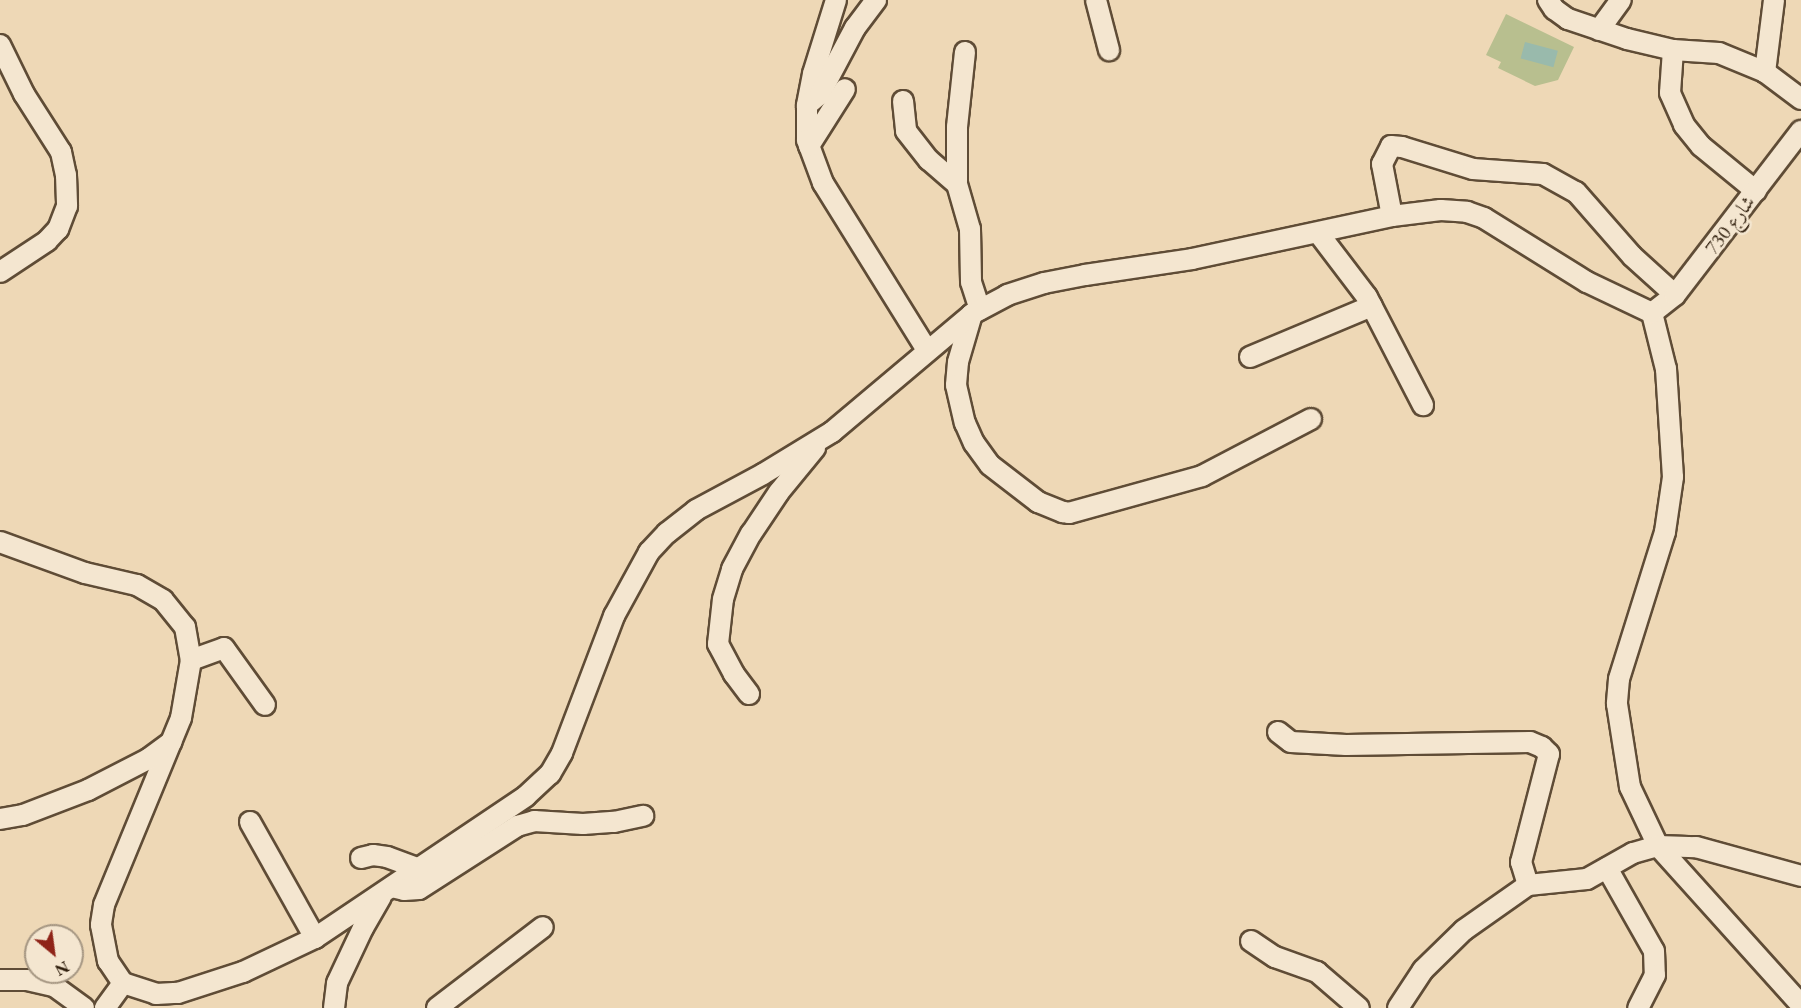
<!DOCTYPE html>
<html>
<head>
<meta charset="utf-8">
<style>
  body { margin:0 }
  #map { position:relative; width:1801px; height:1008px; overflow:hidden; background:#eed8b6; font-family:"EB Garamond",Amiri,serif }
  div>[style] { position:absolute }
  .green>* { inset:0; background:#b8bf8f }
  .water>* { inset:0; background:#99baac; transform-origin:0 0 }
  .roads { filter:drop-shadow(2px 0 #5f4c36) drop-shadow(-2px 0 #5f4c36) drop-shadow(0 2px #5f4c36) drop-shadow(0 -2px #5f4c36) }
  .minor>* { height:20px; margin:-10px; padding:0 10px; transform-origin:10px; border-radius:10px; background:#f4e6d0 }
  span { translate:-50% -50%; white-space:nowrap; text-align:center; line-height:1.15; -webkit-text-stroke:5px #f4e6d0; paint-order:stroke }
  .street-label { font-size:20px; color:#2f1e0c }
  .north { position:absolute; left:24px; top:924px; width:60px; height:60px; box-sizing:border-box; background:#f4e6d0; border:2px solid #a59682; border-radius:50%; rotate:151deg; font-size:16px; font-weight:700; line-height:24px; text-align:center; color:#2f1e0c }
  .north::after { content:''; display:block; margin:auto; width:21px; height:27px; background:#8f2418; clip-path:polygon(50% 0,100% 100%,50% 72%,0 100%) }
</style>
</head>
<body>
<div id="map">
  <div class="green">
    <div style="clip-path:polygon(1506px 14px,1574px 47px,1558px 80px,1535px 86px,1498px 68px,1501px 62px,1486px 55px)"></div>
  </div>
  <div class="water">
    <div style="left:1525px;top:42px;width:34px;height:17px;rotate:15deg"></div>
  </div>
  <div class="roads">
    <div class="minor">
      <div style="left:836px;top:0;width:77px;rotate:107.3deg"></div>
      <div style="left:813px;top:74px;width:33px;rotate:101deg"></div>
      <div style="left:807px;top:106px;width:34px;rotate:90deg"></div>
      <div style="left:807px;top:140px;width:46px;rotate:69.6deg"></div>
      <div style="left:823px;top:183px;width:197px;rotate:58.1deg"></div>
      <div style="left:1096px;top:0;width:52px;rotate:75.4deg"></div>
      <div style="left:1548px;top:0;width:11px;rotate:56deg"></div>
      <div style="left:1554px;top:9px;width:17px;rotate:36deg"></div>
      <div style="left:1568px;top:19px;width:62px;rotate:18.7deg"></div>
      <div style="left:1627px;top:39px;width:47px;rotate:13.4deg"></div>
      <div style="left:1673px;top:50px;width:46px;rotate:3.7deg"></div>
      <div style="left:1719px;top:53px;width:50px;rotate:22.4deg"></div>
      <div style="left:1774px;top:0;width:73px;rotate:97.1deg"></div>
      <div style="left:1765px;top:72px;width:45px;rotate:36.9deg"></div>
      <div style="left:1599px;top:30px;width:37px;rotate:-54deg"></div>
      <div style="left:0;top:45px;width:55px;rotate:63.9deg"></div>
      <div style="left:24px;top:94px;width:69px;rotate:57.5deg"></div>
      <div style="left:61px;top:152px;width:24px;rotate:78deg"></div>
      <div style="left:66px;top:175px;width:31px;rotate:88deg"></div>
      <div style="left:67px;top:206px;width:25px;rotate:111deg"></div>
      <div style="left:58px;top:229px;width:16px;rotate:133deg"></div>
      <div style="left:47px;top:241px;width:56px;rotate:146.6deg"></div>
      <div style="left:1673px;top:50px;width:43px;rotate:94deg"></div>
      <div style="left:1670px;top:93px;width:35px;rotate:66deg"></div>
      <div style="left:1684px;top:125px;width:27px;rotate:51deg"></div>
      <div style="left:1701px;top:146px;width:71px;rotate:39.3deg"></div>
      <div style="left:965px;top:52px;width:75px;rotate:96.1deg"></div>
      <div style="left:957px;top:127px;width:57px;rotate:90deg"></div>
      <div style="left:957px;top:184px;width:47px;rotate:73.9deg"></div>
      <div style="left:970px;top:229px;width:53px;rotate:88.9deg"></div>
      <div style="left:971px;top:282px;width:29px;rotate:72deg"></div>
      <div style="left:903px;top:101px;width:30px;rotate:84deg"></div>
      <div style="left:906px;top:131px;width:37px;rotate:52deg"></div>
      <div style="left:929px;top:160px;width:37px;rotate:41deg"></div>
      <div style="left:807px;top:105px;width:17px;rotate:-40deg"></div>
      <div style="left:820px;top:94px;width:75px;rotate:-62.1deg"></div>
      <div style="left:855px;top:28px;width:35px;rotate:-53deg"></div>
      <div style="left:809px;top:146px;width:67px;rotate:-57.7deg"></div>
      <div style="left:1392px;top:216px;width:53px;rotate:-100.9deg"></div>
      <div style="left:1382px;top:164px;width:20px;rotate:-63deg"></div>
      <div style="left:1391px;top:146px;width:11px;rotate:5deg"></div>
      <div style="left:1402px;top:147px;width:74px;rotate:17.2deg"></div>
      <div style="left:1473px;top:169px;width:70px;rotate:4.1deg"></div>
      <div style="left:1543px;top:174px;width:38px;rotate:29deg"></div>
      <div style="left:1576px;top:192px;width:85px;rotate:48.8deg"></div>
      <div style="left:1632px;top:256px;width:58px;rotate:42.2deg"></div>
      <div style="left:1319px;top:234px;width:79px;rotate:52.7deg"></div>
      <div style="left:1367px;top:297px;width:122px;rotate:62.6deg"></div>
      <div style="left:1652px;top:313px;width:58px;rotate:76deg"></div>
      <div style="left:1666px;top:369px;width:108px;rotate:86.3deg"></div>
      <div style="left:1673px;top:477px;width:56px;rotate:98.3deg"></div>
      <div style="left:1665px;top:532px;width:154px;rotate:107.4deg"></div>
      <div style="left:1619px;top:679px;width:25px;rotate:95deg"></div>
      <div style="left:1617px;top:704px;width:84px;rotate:81.1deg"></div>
      <div style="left:1630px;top:787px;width:65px;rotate:64.6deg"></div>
      <div style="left:1658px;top:846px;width:214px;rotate:48deg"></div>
      <div style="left:1652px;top:313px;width:29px;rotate:-38deg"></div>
      <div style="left:1675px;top:295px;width:207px;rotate:-52.5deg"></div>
      <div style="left:972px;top:314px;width:50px;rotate:106.3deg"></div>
      <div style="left:958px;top:362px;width:23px;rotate:95deg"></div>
      <div style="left:956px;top:385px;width:39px;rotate:77deg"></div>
      <div style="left:965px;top:423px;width:22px;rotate:66deg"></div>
      <div style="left:974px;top:443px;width:27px;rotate:54deg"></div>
      <div style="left:990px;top:465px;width:61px;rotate:37.6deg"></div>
      <div style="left:1038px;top:502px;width:27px;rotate:22deg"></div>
      <div style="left:1063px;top:512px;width:6px;rotate:9deg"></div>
      <div style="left:1069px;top:513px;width:138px;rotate:-15.5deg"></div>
      <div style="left:1202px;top:476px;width:123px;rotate:-27.6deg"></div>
      <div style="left:1250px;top:357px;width:132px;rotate:-22.7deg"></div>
      <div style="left:0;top:542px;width:90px;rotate:20deg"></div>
      <div style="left:85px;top:573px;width:53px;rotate:13deg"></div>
      <div style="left:137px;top:585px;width:30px;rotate:30deg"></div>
      <div style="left:163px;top:600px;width:35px;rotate:51deg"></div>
      <div style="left:185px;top:627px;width:34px;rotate:80deg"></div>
      <div style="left:191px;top:660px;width:59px;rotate:99.8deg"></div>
      <div style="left:181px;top:718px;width:202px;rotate:112.4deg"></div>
      <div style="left:104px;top:905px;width:20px;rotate:99deg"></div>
      <div style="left:101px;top:925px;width:37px;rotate:79deg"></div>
      <div style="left:108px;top:961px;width:27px;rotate:56deg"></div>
      <div style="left:123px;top:983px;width:35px;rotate:18deg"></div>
      <div style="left:156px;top:994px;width:22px;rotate:-3deg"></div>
      <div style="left:178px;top:993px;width:68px;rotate:-17.9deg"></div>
      <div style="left:243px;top:972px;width:80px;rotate:-25.3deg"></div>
      <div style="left:315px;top:938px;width:254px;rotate:-33.9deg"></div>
      <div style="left:526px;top:796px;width:33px;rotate:-43deg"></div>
      <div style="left:550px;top:774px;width:24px;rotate:-60deg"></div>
      <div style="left:562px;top:753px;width:147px;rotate:-69.2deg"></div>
      <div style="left:614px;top:616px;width:73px;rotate:-61.3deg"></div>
      <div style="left:649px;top:552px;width:26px;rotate:-47deg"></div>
      <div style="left:667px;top:533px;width:37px;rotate:-38deg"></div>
      <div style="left:696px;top:510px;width:76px;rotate:-28.2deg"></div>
      <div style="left:763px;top:474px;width:81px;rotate:-31.3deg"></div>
      <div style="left:832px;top:432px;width:183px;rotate:-40.1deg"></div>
      <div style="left:972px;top:314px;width:40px;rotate:-28deg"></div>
      <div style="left:1007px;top:295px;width:39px;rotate:-18deg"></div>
      <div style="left:1044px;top:283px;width:42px;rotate:-11deg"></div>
      <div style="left:1085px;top:275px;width:108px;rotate:-8.5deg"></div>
      <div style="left:1192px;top:259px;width:205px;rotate:-12.1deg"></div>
      <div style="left:1392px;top:216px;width:49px;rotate:-7deg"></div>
      <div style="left:1441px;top:210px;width:26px;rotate:4deg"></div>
      <div style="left:1467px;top:212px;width:18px;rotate:19deg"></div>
      <div style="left:1484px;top:218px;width:121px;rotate:31.9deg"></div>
      <div style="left:1587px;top:282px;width:72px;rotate:25.5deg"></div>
      <div style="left:191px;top:660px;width:35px;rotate:-20deg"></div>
      <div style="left:224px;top:648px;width:70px;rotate:54.3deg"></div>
      <div style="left:749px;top:694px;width:25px;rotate:-127deg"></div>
      <div style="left:734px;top:674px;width:34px;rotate:-118deg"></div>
      <div style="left:718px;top:644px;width:45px;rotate:-83.7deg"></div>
      <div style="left:723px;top:599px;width:31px;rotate:-73deg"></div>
      <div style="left:732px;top:569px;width:40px;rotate:-62deg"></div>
      <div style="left:751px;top:534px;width:50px;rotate:-56.3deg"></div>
      <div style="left:779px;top:492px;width:57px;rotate:-50.7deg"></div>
      <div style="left:1278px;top:732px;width:16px;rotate:38deg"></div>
      <div style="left:1291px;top:742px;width:55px;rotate:3.1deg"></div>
      <div style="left:1346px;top:745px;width:184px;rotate:-0.9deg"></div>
      <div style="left:1530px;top:742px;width:13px;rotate:23deg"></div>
      <div style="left:1542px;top:747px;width:10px;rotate:45deg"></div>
      <div style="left:1549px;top:754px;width:112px;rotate:104.5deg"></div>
      <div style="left:1521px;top:862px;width:24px;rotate:73deg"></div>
      <div style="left:0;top:819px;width:23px;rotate:-10deg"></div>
      <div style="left:23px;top:815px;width:70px;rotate:-21deg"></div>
      <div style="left:88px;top:790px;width:68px;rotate:-27.3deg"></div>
      <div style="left:148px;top:759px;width:29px;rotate:-36deg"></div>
      <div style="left:250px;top:822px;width:133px;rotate:60.7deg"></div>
      <div style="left:361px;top:858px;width:12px;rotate:-14deg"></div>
      <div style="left:373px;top:855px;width:14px;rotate:8deg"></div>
      <div style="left:387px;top:857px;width:33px;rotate:20deg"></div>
      <div style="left:1607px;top:868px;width:95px;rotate:60.5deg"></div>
      <div style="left:1654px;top:951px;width:24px;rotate:88deg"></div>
      <div style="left:1655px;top:975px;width:37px;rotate:117deg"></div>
      <div style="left:392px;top:887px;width:12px;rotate:14deg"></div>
      <div style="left:404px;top:890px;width:15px;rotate:-4deg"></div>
      <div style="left:419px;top:889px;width:117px;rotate:-32.7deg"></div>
      <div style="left:517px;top:826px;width:18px;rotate:-16deg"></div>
      <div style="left:534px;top:821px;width:49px;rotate:3.5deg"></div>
      <div style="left:583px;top:824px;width:31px;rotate:-4deg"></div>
      <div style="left:614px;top:822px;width:30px;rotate:-12deg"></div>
      <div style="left:1251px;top:941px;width:29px;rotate:34deg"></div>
      <div style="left:1275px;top:957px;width:45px;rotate:19.7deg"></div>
      <div style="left:1317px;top:972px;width:55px;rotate:40.6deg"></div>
      <div style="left:0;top:980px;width:27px"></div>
      <div style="left:27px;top:980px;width:28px;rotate:13deg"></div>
      <div style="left:54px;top:986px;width:37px;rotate:36deg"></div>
      <div style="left:105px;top:1008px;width:31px;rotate:-54deg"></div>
      <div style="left:334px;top:1008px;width:25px;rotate:-83deg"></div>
      <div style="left:337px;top:983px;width:61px;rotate:-64.7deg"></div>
      <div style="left:363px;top:928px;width:36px;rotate:-60deg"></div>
      <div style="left:437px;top:1008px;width:133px;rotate:-37.4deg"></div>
      <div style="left:1398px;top:1008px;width:45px;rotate:-56.7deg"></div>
      <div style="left:1423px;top:970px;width:57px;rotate:-44.3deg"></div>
      <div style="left:1464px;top:930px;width:78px;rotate:-35.1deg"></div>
      <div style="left:1528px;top:885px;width:59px;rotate:-5.8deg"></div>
      <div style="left:1587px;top:879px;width:53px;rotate:-29.5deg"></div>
      <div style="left:1633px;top:853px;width:26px;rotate:-16deg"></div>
      <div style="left:1658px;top:846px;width:38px;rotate:2deg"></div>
      <div style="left:1696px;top:847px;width:109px;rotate:15.4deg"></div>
    </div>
  </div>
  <div class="street-label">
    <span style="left:1730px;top:225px;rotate:-53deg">شارع 730</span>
  </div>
  <div class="north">N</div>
</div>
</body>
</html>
